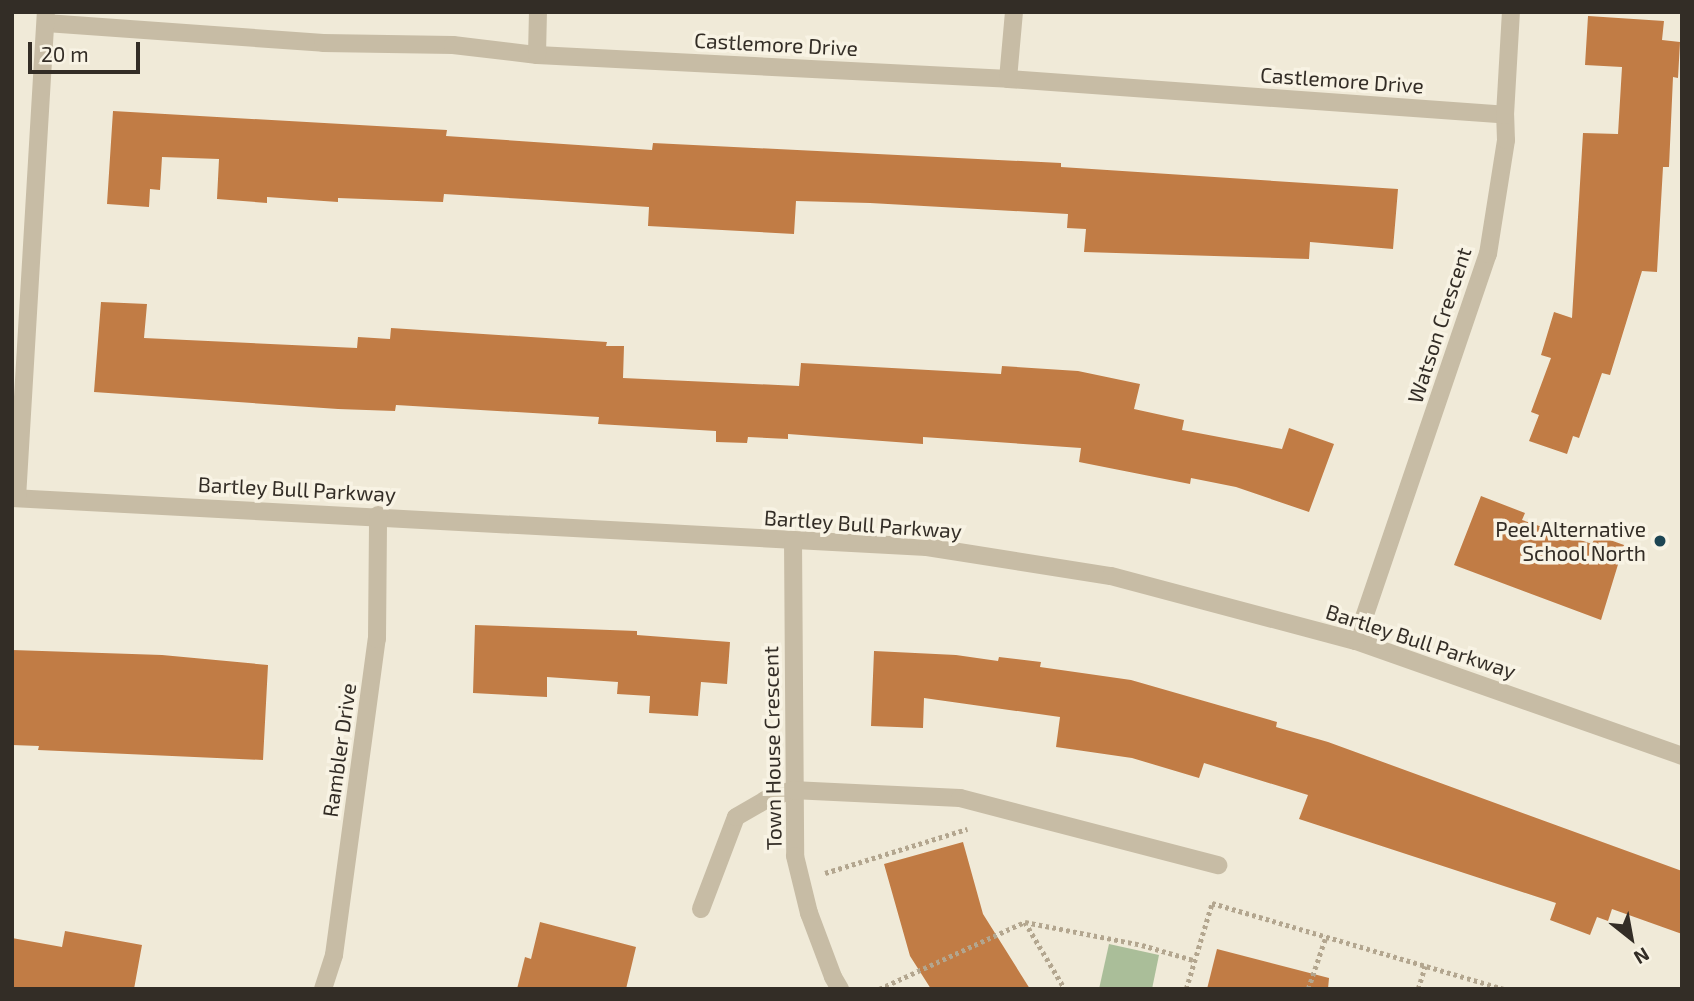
<!DOCTYPE html>
<html>
<head>
<meta charset="utf-8">
<style>
  body { margin:0 }
  #map { position:relative; width:1694px; height:1001px; overflow:hidden; background:#f0ead8; font-family:"Exo 2",sans-serif }
  div>[style] { position:absolute }
  .green>* { inset:0; background:#aabe99 }
  .building>* { inset:0; background:#c17c45 }
  .path>* { height:4.5px; margin-top:-2.25px; transform-origin:0; background:repeating-linear-gradient(90deg,#b3a68f 0 3.5px,transparent 0 7px) }
  .minor>* { height:18px; margin:-9px; padding:0 9px; transform-origin:9px; border-radius:9px; background:#c7bca5 }
  .dots>* { width:19px; height:19px; translate:-50% -50%; box-sizing:border-box; border:4px solid #f8f3e4; border-radius:50% }
  span { translate:-50% -50%; white-space:nowrap; text-align:center; line-height:1.15; -webkit-text-stroke:7px #f8f3e4; paint-order:stroke }
  .street-label { font-size:21px; color:#332d26 }
  .poi-label { font-size:21px; color:#332d26 }
  .right { translate:-100% -50%; text-align:right }
  .frame { position:absolute; inset:0; border:14px solid #332d26; pointer-events:none }
  .north { position:absolute; left:1596px; top:903px; width:70px; height:70px; -webkit-text-stroke:5px #f8f3e4; paint-order:stroke; rotate:149deg; font-size:19px; font-weight:700; line-height:28px; text-align:center; color:#332d26 }
  .north::after { content:''; display:block; margin:auto; width:24px; height:32px; background:#332d26; clip-path:polygon(50% 0,100% 100%,50% 72%,0 100%) }
  .scale { position:absolute; left:28px; top:42px; width:112px; height:32px; box-sizing:border-box; border:4px solid #332d26; border-top:0; padding-left:9px; font-size:21px; line-height:24px; white-space:nowrap; color:#332d26; -webkit-text-stroke:5px #f8f3e4; paint-order:stroke }
</style>
</head>
<body>
<div id="map">
  <div class="green">
    <div style="clip-path:polygon(1109px 944px,1159px 955px,1152px 989px,1099px 989px)"></div>
  </div>
  <div class="building">
    <div style="clip-path:polygon(1588px 16px,1664px 21px,1662px 40px,1680px 42px,1678px 78px,1673px 77px,1669px 167px,1663px 167px,1657px 272px,1642px 271px,1610px 375px,1602px 373px,1579px 438px,1573px 436px,1567px 454px,1529px 441px,1539px 415px,1531px 412px,1551px 358px,1541px 355px,1554px 312px,1572px 318px,1583px 133px,1618px 134px,1622px 67px,1585px 65px)"></div>
    <div style="clip-path:polygon(113px 111px,447px 130px,446px 136px,652px 150px,653px 143px,1061px 163px,1061px 167px,1398px 189px,1393px 249px,1310px 242px,1309px 259px,1084px 252px,1086px 229px,1067px 228px,1068px 214px,870px 203px,796px 201px,794px 234px,648px 226px,649px 207px,542px 200px,444px 194px,443px 202px,338px 198px,338px 202px,267px 197px,267px 203px,217px 199px,219px 159px,162px 157px,160px 190px,150px 189px,149px 207px,107px 204px)"></div>
    <div style="clip-path:polygon(101px 302px,147px 304px,144px 338px,357px 348px,358px 337px,390px 339px,391px 328px,607px 342px,606px 346px,624px 346px,623px 378px,799px 386px,801px 363px,1001px 374px,1002px 366px,1078px 371px,1140px 384px,1134px 409px,1184px 420px,1182px 430px,1282px 449px,1289px 428px,1334px 444px,1309px 512px,1236px 487px,1191px 478px,1190px 484px,1079px 462px,1081px 448px,923px 437px,923px 444px,788px 434px,788px 439px,748px 437px,747px 443px,716px 442px,716px 431px,598px 424px,599px 417px,396px 405px,395px 411px,338px 409px,94px 392px)"></div>
    <div style="clip-path:polygon(1481px 496px,1525px 513px,1522px 520px,1592px 544px,1596px 535px,1624px 545px,1601px 620px,1454px 565px)"></div>
    <div style="clip-path:polygon(475px 625px,637px 631px,637px 635px,730px 642px,727px 684px,701px 682px,698px 716px,649px 713px,650px 696px,617px 694px,618px 682px,547px 677px,547px 697px,473px 693px)"></div>
    <div style="clip-path:polygon(12px 650px,162px 655px,268px 665px,263px 760px,38px 750px,39px 746px,12px 745px)"></div>
    <div style="clip-path:polygon(874px 651px,956px 655px,998px 661px,999px 657px,1041px 662px,1040px 667px,1131px 680px,1277px 722px,1276px 727px,1328px 742px,1682px 871px,1682px 934px,1612px 909px,1608px 921px,1597px 917px,1590px 935px,1550px 920px,1556px 903px,1299px 819px,1308px 795px,1204px 763px,1199px 778px,1132px 758px,1056px 747px,1060px 717px,924px 698px,923px 728px,871px 726px)"></div>
    <div style="clip-path:polygon(963px 842px,983px 914px,1030px 989px,931px 989px,910px 956px,884px 864px)"></div>
    <div style="clip-path:polygon(540px 922px,636px 947px,626px 989px,517px 989px,525px 957px,531px 959px)"></div>
    <div style="clip-path:polygon(65px 931px,142px 945px,134px 989px,12px 989px,12px 938px,62px 947px)"></div>
    <div style="clip-path:polygon(1217px 949px,1329px 978px,1328px 989px,1207px 989px)"></div>
  </div>
  <div class="path">
    <div style="left:825px;top:873px;width:149px;rotate:-17.2deg"></div>
    <div style="left:1025px;top:922px;width:78px;rotate:59.2deg"></div>
    <div style="left:879px;top:989px;width:161px;rotate:-24.7deg"></div>
    <div style="left:1025px;top:922px;width:119px;rotate:11.1deg"></div>
    <div style="left:1142px;top:945px;width:53px;rotate:16.4deg"></div>
    <div style="left:1186px;top:989px;width:90px;rotate:-73.2deg"></div>
    <div style="left:1212px;top:903px;width:304px;rotate:16.4deg"></div>
    <div style="left:1308px;top:989px;width:56px;rotate:-71.2deg"></div>
    <div style="left:1418px;top:989px;width:24px;rotate:-73deg"></div>
  </div>
  <div class="minor">
    <div style="left:46px;top:23px;width:278px;rotate:4.1deg"></div>
    <div style="left:323px;top:43px;width:130px;rotate:0.9deg"></div>
    <div style="left:453px;top:45px;width:85px;rotate:6.8deg"></div>
    <div style="left:537px;top:55px;width:472px;rotate:2.9deg"></div>
    <div style="left:1008px;top:79px;width:498px;rotate:4.1deg"></div>
    <div style="left:537px;top:55px;width:43px;rotate:-88.7deg"></div>
    <div style="left:1008px;top:79px;width:67px;rotate:-84.9deg"></div>
    <div style="left:12px;top:498px;width:916px;rotate:3.07deg"></div>
    <div style="left:927px;top:547px;width:186px;rotate:9deg"></div>
    <div style="left:1111px;top:576px;width:253px;rotate:14.9deg"></div>
    <div style="left:1356px;top:641px;width:346px;rotate:19.4deg"></div>
    <div style="left:17px;top:498px;width:487px;rotate:-86.6deg"></div>
    <div style="left:793px;top:540px;width:316px;rotate:89.6deg"></div>
    <div style="left:795px;top:856px;width:59px;rotate:76.2deg"></div>
    <div style="left:809px;top:913px;width:68px;rotate:69.4deg"></div>
    <div style="left:833px;top:977px;width:14px;rotate:60deg"></div>
    <div style="left:1356px;top:641px;width:409px;rotate:-71.2deg"></div>
    <div style="left:1488px;top:254px;width:115px;rotate:-81deg"></div>
    <div style="left:1506px;top:140px;width:25px;rotate:-92deg"></div>
    <div style="left:1505px;top:115px;width:103px;rotate:-86.7deg"></div>
    <div style="left:701px;top:909px;width:98px;rotate:-69.2deg"></div>
    <div style="left:736px;top:817px;width:34px;rotate:-30deg"></div>
    <div style="left:765px;top:800px;width:29px;rotate:-20deg"></div>
    <div style="left:792px;top:790px;width:168px;rotate:2.7deg"></div>
    <div style="left:960px;top:798px;width:267px;rotate:14.6deg"></div>
    <div style="left:323px;top:989px;width:36px;rotate:-72deg"></div>
    <div style="left:334px;top:955px;width:319px;rotate:-82.3deg"></div>
    <div style="left:377px;top:639px;width:124px;rotate:-89.5deg"></div>
  </div>
  <div class="dots">
    <div style="left:1660px;top:541px;background:#1d4553"></div>
  </div>
  <div class="street-label">
    <span style="left:776px;top:44px;rotate:3deg">Castlemore Drive</span>
    <span style="left:1342px;top:80px;rotate:4deg">Castlemore Drive</span>
    <span style="left:1439px;top:325px;rotate:-72deg">Watson Crescent</span>
    <span style="left:297px;top:489px;rotate:3deg">Bartley Bull Parkway</span>
    <span style="left:863px;top:524px;rotate:4deg">Bartley Bull Parkway</span>
    <span style="left:1421px;top:641px;rotate:18deg">Bartley Bull Parkway</span>
    <span style="left:772px;top:748px;rotate:-91deg">Town House Crescent</span>
    <span style="left:339px;top:750px;rotate:-82deg">Rambler Drive</span>
  </div>
  <div class="poi-label">
    <span class="right" style="left:1646px;top:541px">Peel Alternative<br>School North</span>
  </div>
  <div class="frame"></div>
  <div class="north">N</div>
  <div class="scale">20 m</div>
</div>
</body>
</html>
